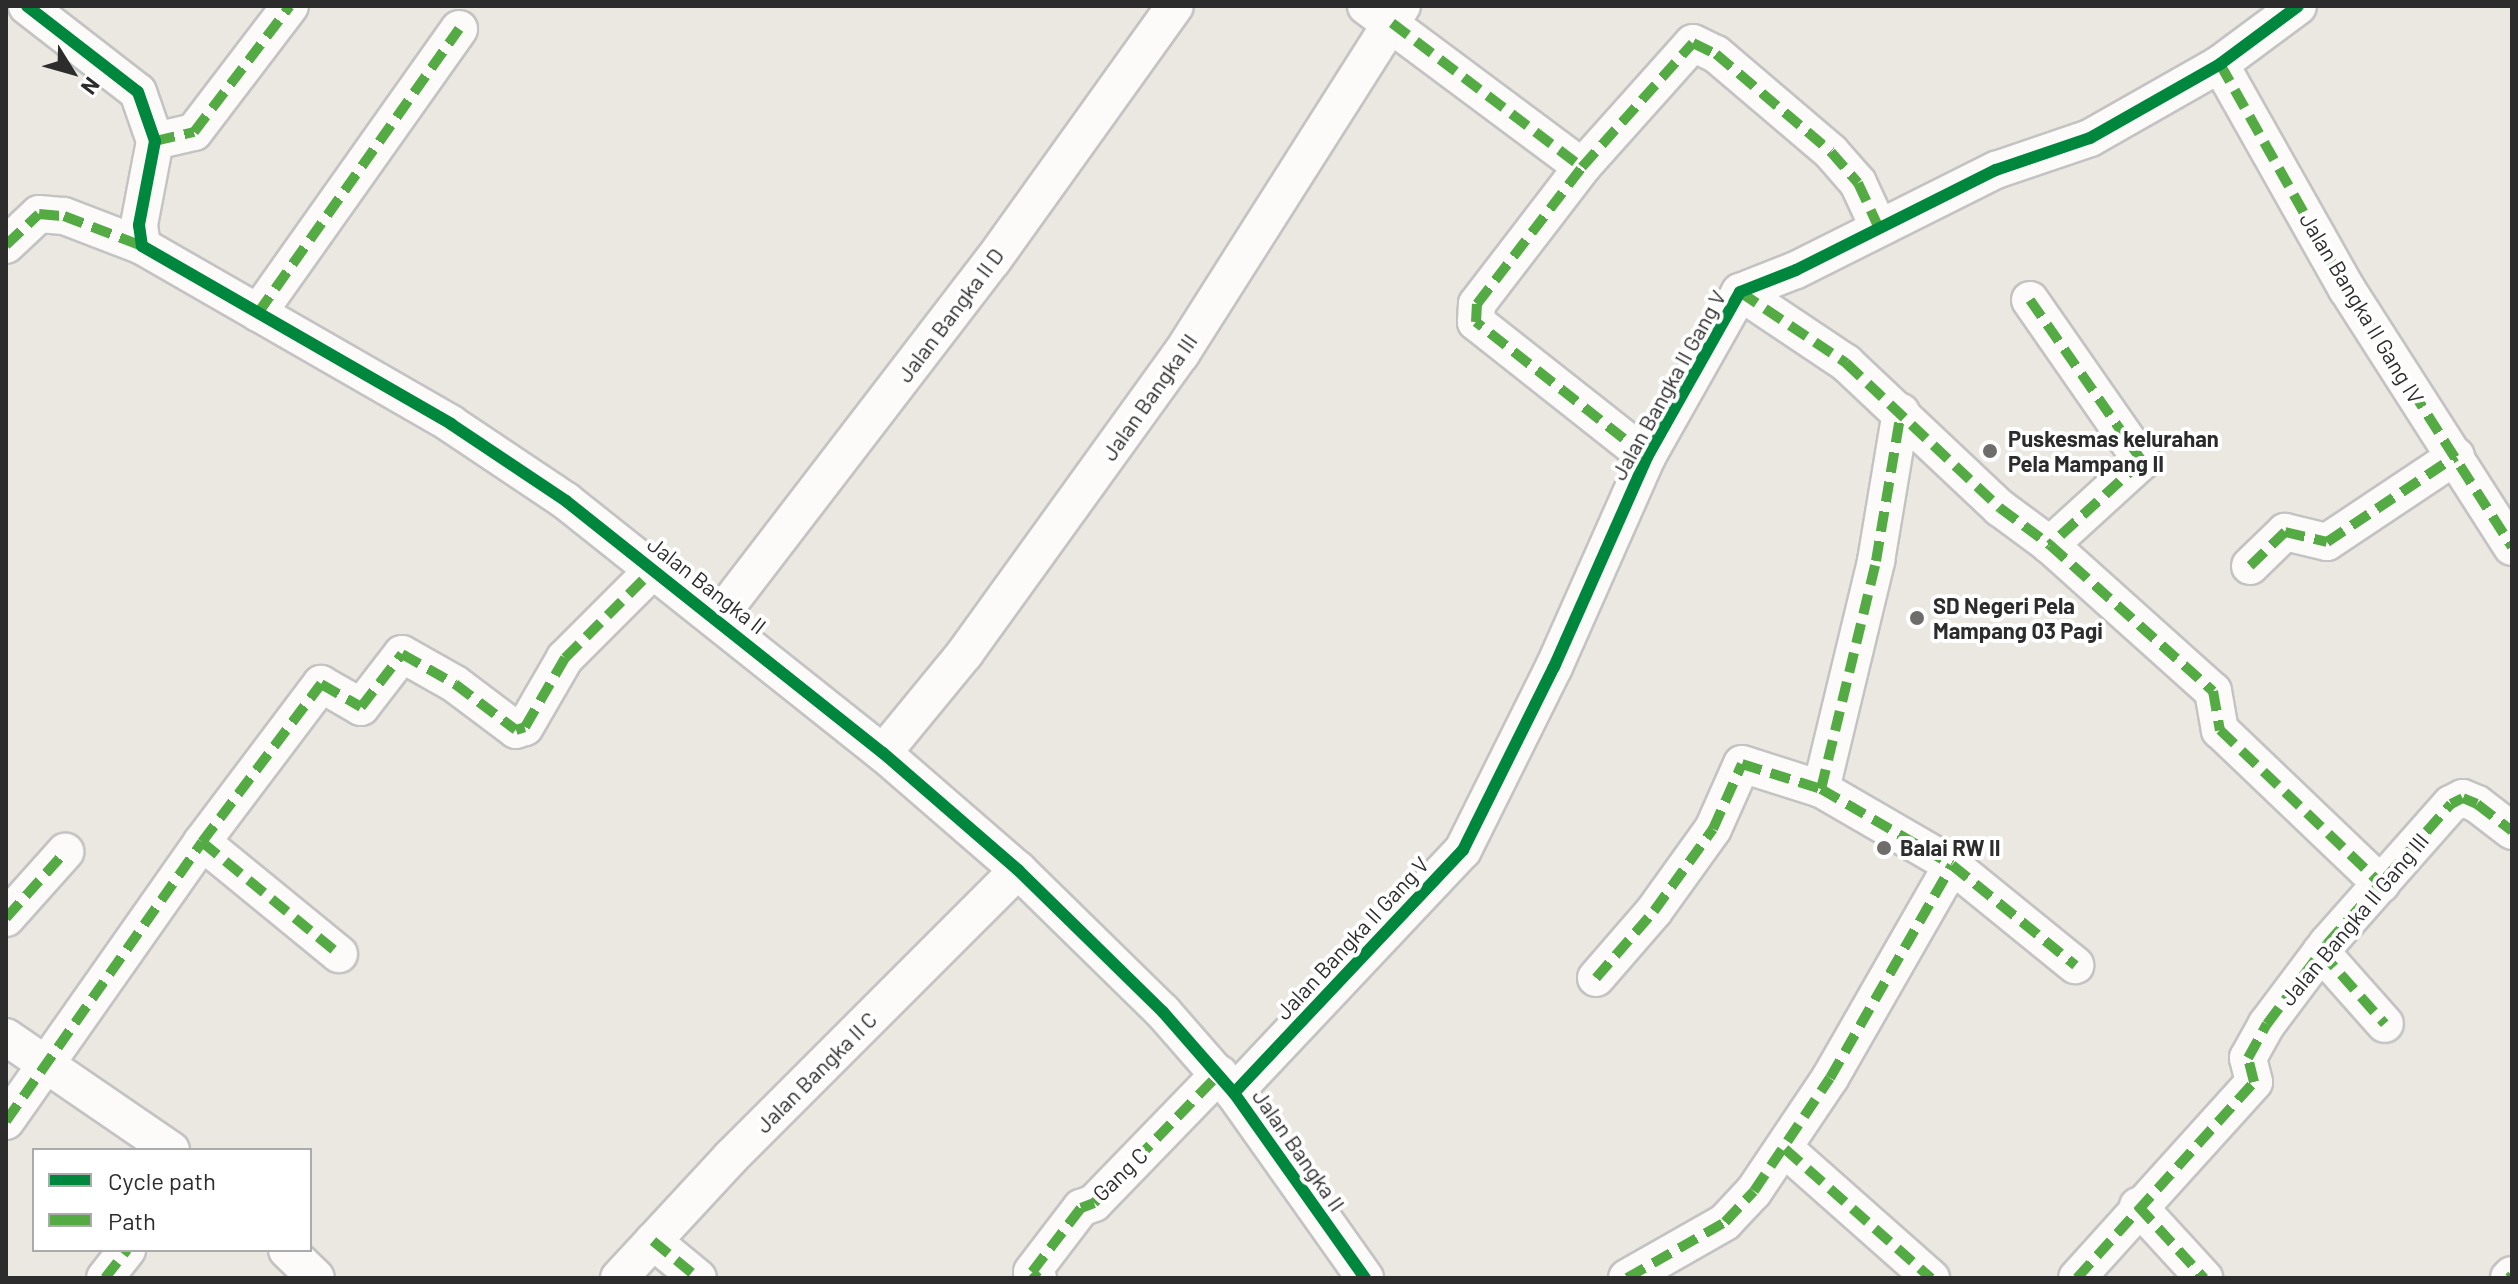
<!DOCTYPE html>
<html>
<head>
<meta charset="utf-8">
<style>
  body { margin:0 }
  #map { position:relative; width:2518px; height:1284px; overflow:hidden; background:#ebe7e1; font-family:Barlow,sans-serif }
  div>[style] { position:absolute }
  .roads { filter:drop-shadow(2px 0 #c4c3c3) drop-shadow(-2px 0 #c4c3c3) drop-shadow(0 2px #c4c3c3) drop-shadow(0 -2px #c4c3c3) }
  .minor>* { height:36px; margin:-18px; padding:0 18px; transform-origin:18px; border-radius:18px; background:#fcfbfa }
  .quiet>* { height:10px; margin-top:-5px; transform-origin:0; background:repeating-linear-gradient(90deg,#54ab44 0 20px,transparent 0 30px) }
  .cycleway>* { height:12px; margin:-6px; padding:0 6px; transform-origin:6px; border-radius:6px; background:#00873e }
  .dots>* { width:22px; height:22px; translate:-50% -50%; box-sizing:border-box; border:4px solid #fff; border-radius:50% }
  span { translate:-50% -50%; white-space:nowrap; text-align:center; line-height:1.15; -webkit-text-stroke:8px #fff; paint-order:stroke }
  .street-label { font-size:22px; color:#2c2c2c }
  .poi-label { font-size:22px; color:#2c2c2c; font-weight:700 }
  .left { translate:0 -50%; text-align:left }
  .frame { position:absolute; inset:0; border:8px solid #2c2c2c; pointer-events:none }
  .legend { position:absolute; left:32px; top:1148px; width:280px; height:104px; box-sizing:border-box; background:#fff; border:2px solid #ababab; margin:0; padding:10px 14px; list-style:none; font-size:24px; color:#2c2c2c }
  .legend li { display:flex; align-items:center; gap:16px; height:40px }
  .legend b { width:40px; border:2px solid #ababab }
  .north { position:absolute; left:32px; top:32px; width:80px; height:80px; -webkit-text-stroke:6px #fff; paint-order:stroke; rotate:127deg; font-size:22px; font-weight:700; line-height:32px; text-align:center; color:#2c2c2c }
  .north::after { content:''; display:block; margin:auto; width:28px; height:36px; background:#2c2c2c; clip-path:polygon(50% 0,100% 100%,50% 72%,0 100%) }
</style>
</head>
<body>
<div id="map">
  <div class="roads">
    <div class="minor">
      <div style="left:27px;top:6px;width:140px;rotate:37.8deg"></div>
      <div style="left:138px;top:92px;width:52px;rotate:70.9deg"></div>
      <div style="left:155px;top:141px;width:86px;rotate:100.8deg"></div>
      <div style="left:139px;top:225px;width:21px;rotate:82deg"></div>
      <div style="left:142px;top:246px;width:357px;rotate:29.9deg"></div>
      <div style="left:451px;top:424px;width:138px;rotate:33.8deg"></div>
      <div style="left:566px;top:501px;width:405px;rotate:38.5deg"></div>
      <div style="left:883px;top:753px;width:179px;rotate:40.9deg"></div>
      <div style="left:1018px;top:870px;width:203px;rotate:44.4deg"></div>
      <div style="left:1163px;top:1012px;width:108px;rotate:48.8deg"></div>
      <div style="left:1234px;top:1093px;width:227px;rotate:54.7deg"></div>
      <div style="left:1366px;top:6px;width:269px;rotate:36.7deg"></div>
      <div style="left:2220px;top:64px;width:258px;rotate:60.6deg"></div>
      <div style="left:2347px;top:289px;width:306px;rotate:57.4deg"></div>
      <div style="left:155px;top:141px;width:40px;rotate:-13deg"></div>
      <div style="left:194px;top:132px;width:158px;rotate:-52.7deg"></div>
      <div style="left:6px;top:245px;width:45px;rotate:-43.2deg"></div>
      <div style="left:39px;top:214px;width:25px;rotate:5deg"></div>
      <div style="left:64px;top:216px;width:84px;rotate:21deg"></div>
      <div style="left:1740px;top:292px;width:128px;rotate:33.8deg"></div>
      <div style="left:1846px;top:363px;width:212px;rotate:43.3deg"></div>
      <div style="left:2000px;top:508px;width:62px;rotate:36.5deg"></div>
      <div style="left:2050px;top:545px;width:219px;rotate:41.9deg"></div>
      <div style="left:2213px;top:691px;width:40px;rotate:80deg"></div>
      <div style="left:2220px;top:730px;width:223px;rotate:43.7deg"></div>
      <div style="left:2030px;top:300px;width:196px;rotate:55.2deg"></div>
      <div style="left:2142px;top:461px;width:125px;rotate:137.6deg"></div>
      <div style="left:258px;top:313px;width:348px;rotate:-54.7deg"></div>
      <div style="left:1647px;top:457px;width:218px;rotate:-141.7deg"></div>
      <div style="left:1476px;top:322px;width:18px;rotate:-87deg"></div>
      <div style="left:1477px;top:304px;width:173px;rotate:-52.5deg"></div>
      <div style="left:1582px;top:167px;width:166px;rotate:-48.2deg"></div>
      <div style="left:1693px;top:43px;width:25px;rotate:26deg"></div>
      <div style="left:1716px;top:54px;width:151px;rotate:40.4deg"></div>
      <div style="left:1831px;top:152px;width:41px;rotate:48.9deg"></div>
      <div style="left:1858px;top:183px;width:47px;rotate:65.1deg"></div>
      <div style="left:2250px;top:566px;width:49px;rotate:-44.2deg"></div>
      <div style="left:2285px;top:532px;width:43px;rotate:13.4deg"></div>
      <div style="left:2327px;top:542px;width:155px;rotate:-33.7deg"></div>
      <div style="left:718px;top:618px;width:451px;rotate:-52.5deg"></div>
      <div style="left:993px;top:260px;width:312px;rotate:-54.4deg"></div>
      <div style="left:883px;top:753px;width:129px;rotate:-50.6deg"></div>
      <div style="left:965px;top:653px;width:369px;rotate:-54.2deg"></div>
      <div style="left:1181px;top:354px;width:412px;rotate:-57.6deg"></div>
      <div style="left:1821px;top:789px;width:235px;rotate:-76.4deg"></div>
      <div style="left:1876px;top:561px;width:151px;rotate:-80.5deg"></div>
      <div style="left:202px;top:842px;width:177px;rotate:39.3deg"></div>
      <div style="left:6px;top:918px;width:89px;rotate:-48.2deg"></div>
      <div style="left:2321px;top:952px;width:96px;rotate:48.4deg"></div>
      <div style="left:1596px;top:978px;width:89px;rotate:-49.1deg"></div>
      <div style="left:1654px;top:911px;width:101px;rotate:-54.3deg"></div>
      <div style="left:1713px;top:829px;width:71px;rotate:-66deg"></div>
      <div style="left:1742px;top:764px;width:83px;rotate:17.6deg"></div>
      <div style="left:1821px;top:789px;width:151px;rotate:30.1deg"></div>
      <div style="left:6px;top:1037px;width:200px;rotate:34.4deg"></div>
      <div style="left:1234px;top:1093px;width:334px;rotate:-46.7deg"></div>
      <div style="left:1463px;top:850px;width:204px;rotate:-63.6deg"></div>
      <div style="left:1554px;top:667px;width:230px;rotate:-66.1deg"></div>
      <div style="left:1647px;top:457px;width:189px;rotate:-60.6deg"></div>
      <div style="left:1740px;top:292px;width:60px;rotate:-21.4deg"></div>
      <div style="left:1796px;top:270px;width:224px;rotate:-26.6deg"></div>
      <div style="left:1996px;top:170px;width:99px;rotate:-18.8deg"></div>
      <div style="left:2090px;top:138px;width:150px;rotate:-29.6deg"></div>
      <div style="left:2220px;top:64px;width:97px;rotate:-36.6deg"></div>
      <div style="left:6px;top:1121px;width:341px;rotate:-54.9deg"></div>
      <div style="left:202px;top:842px;width:198px;rotate:-53deg"></div>
      <div style="left:321px;top:684px;width:46px;rotate:29.9deg"></div>
      <div style="left:361px;top:707px;width:67px;rotate:-52.3deg"></div>
      <div style="left:402px;top:654px;width:61px;rotate:29.5deg"></div>
      <div style="left:455px;top:684px;width:76px;rotate:37deg"></div>
      <div style="left:516px;top:730px;width:9px;rotate:-18deg"></div>
      <div style="left:525px;top:727px;width:80px;rotate:-59.9deg"></div>
      <div style="left:565px;top:658px;width:126px;rotate:-45deg"></div>
      <div style="left:1785px;top:1149px;width:195px;rotate:41.5deg"></div>
      <div style="left:2138px;top:1206px;width:98px;rotate:47.5deg"></div>
      <div style="left:653px;top:1241px;width:58px;rotate:39.4deg"></div>
      <div style="left:287px;top:1250px;width:40px;rotate:44deg"></div>
      <div style="left:105px;top:1278px;width:36px;rotate:-52deg"></div>
      <div style="left:619px;top:1278px;width:165px;rotate:-47.2deg"></div>
      <div style="left:731px;top:1157px;width:406px;rotate:-45deg"></div>
      <div style="left:1038px;top:1278px;width:8px;rotate:-135deg"></div>
      <div style="left:1032px;top:1272px;width:81px;rotate:-52.6deg"></div>
      <div style="left:1081px;top:1208px;width:14px;rotate:-21deg"></div>
      <div style="left:1094px;top:1203px;width:180px;rotate:-45.9deg"></div>
      <div style="left:1627px;top:1278px;width:113px;rotate:-29.7deg"></div>
      <div style="left:1725px;top:1222px;width:42px;rotate:-46.9deg"></div>
      <div style="left:1754px;top:1191px;width:136px;rotate:-56.1deg"></div>
      <div style="left:1830px;top:1078px;width:245px;rotate:-60.2deg"></div>
      <div style="left:1952px;top:865px;width:159px;rotate:39.1deg"></div>
      <div style="left:2077px;top:1278px;width:264px;rotate:-47.9deg"></div>
      <div style="left:2254px;top:1082px;width:25px;rotate:-104deg"></div>
      <div style="left:2248px;top:1058px;width:39px;rotate:-61deg"></div>
      <div style="left:2267px;top:1024px;width:100px;rotate:-53.1deg"></div>
      <div style="left:2327px;top:944px;width:187px;rotate:-48.5deg"></div>
      <div style="left:2451px;top:804px;width:13px;rotate:-27deg"></div>
      <div style="left:2463px;top:798px;width:15px;rotate:23deg"></div>
      <div style="left:2477px;top:804px;width:44px;rotate:37.6deg"></div>
      <div style="left:2509px;top:1278px;width:4px;rotate:-45deg"></div>
    </div>
  </div>
  <div class="quiet">
    <div style="left:1392px;top:23px;width:238px;rotate:37.2deg"></div>
    <div style="left:2220px;top:64px;width:258px;rotate:60.6deg"></div>
    <div style="left:2347px;top:289px;width:306px;rotate:57.4deg"></div>
    <div style="left:155px;top:141px;width:40px;rotate:-13deg"></div>
    <div style="left:194px;top:132px;width:158px;rotate:-52.7deg"></div>
    <div style="left:6px;top:245px;width:45px;rotate:-43.2deg"></div>
    <div style="left:39px;top:214px;width:25px;rotate:5deg"></div>
    <div style="left:64px;top:216px;width:84px;rotate:21deg"></div>
    <div style="left:1740px;top:292px;width:128px;rotate:33.8deg"></div>
    <div style="left:1846px;top:363px;width:212px;rotate:43.3deg"></div>
    <div style="left:2000px;top:508px;width:62px;rotate:36.5deg"></div>
    <div style="left:2050px;top:545px;width:219px;rotate:41.9deg"></div>
    <div style="left:2213px;top:691px;width:40px;rotate:80deg"></div>
    <div style="left:2220px;top:730px;width:223px;rotate:43.7deg"></div>
    <div style="left:2030px;top:300px;width:196px;rotate:55.2deg"></div>
    <div style="left:2142px;top:461px;width:125px;rotate:137.6deg"></div>
    <div style="left:258px;top:313px;width:348px;rotate:-54.7deg"></div>
    <div style="left:1647px;top:457px;width:218px;rotate:-141.7deg"></div>
    <div style="left:1476px;top:322px;width:18px;rotate:-87deg"></div>
    <div style="left:1477px;top:304px;width:173px;rotate:-52.5deg"></div>
    <div style="left:1582px;top:167px;width:166px;rotate:-48.2deg"></div>
    <div style="left:1693px;top:43px;width:25px;rotate:26deg"></div>
    <div style="left:1716px;top:54px;width:151px;rotate:40.4deg"></div>
    <div style="left:1831px;top:152px;width:41px;rotate:48.9deg"></div>
    <div style="left:1858px;top:183px;width:47px;rotate:65.1deg"></div>
    <div style="left:2250px;top:566px;width:49px;rotate:-44.2deg"></div>
    <div style="left:2285px;top:532px;width:43px;rotate:13.4deg"></div>
    <div style="left:2327px;top:542px;width:155px;rotate:-33.7deg"></div>
    <div style="left:1821px;top:789px;width:235px;rotate:-76.4deg"></div>
    <div style="left:1876px;top:561px;width:151px;rotate:-80.5deg"></div>
    <div style="left:202px;top:842px;width:177px;rotate:39.3deg"></div>
    <div style="left:6px;top:918px;width:89px;rotate:-48.2deg"></div>
    <div style="left:2321px;top:952px;width:96px;rotate:48.4deg"></div>
    <div style="left:1596px;top:978px;width:89px;rotate:-49.1deg"></div>
    <div style="left:1654px;top:911px;width:101px;rotate:-54.3deg"></div>
    <div style="left:1713px;top:829px;width:71px;rotate:-66deg"></div>
    <div style="left:1742px;top:764px;width:83px;rotate:17.6deg"></div>
    <div style="left:1821px;top:789px;width:151px;rotate:30.1deg"></div>
    <div style="left:6px;top:1121px;width:341px;rotate:-54.9deg"></div>
    <div style="left:202px;top:842px;width:198px;rotate:-53deg"></div>
    <div style="left:321px;top:684px;width:46px;rotate:29.9deg"></div>
    <div style="left:361px;top:707px;width:67px;rotate:-52.3deg"></div>
    <div style="left:402px;top:654px;width:61px;rotate:29.5deg"></div>
    <div style="left:455px;top:684px;width:76px;rotate:37deg"></div>
    <div style="left:516px;top:730px;width:9px;rotate:-18deg"></div>
    <div style="left:525px;top:727px;width:80px;rotate:-59.9deg"></div>
    <div style="left:565px;top:658px;width:126px;rotate:-45deg"></div>
    <div style="left:1785px;top:1149px;width:195px;rotate:41.5deg"></div>
    <div style="left:2138px;top:1206px;width:98px;rotate:47.5deg"></div>
    <div style="left:653px;top:1241px;width:58px;rotate:39.4deg"></div>
    <div style="left:105px;top:1278px;width:36px;rotate:-52deg"></div>
    <div style="left:1038px;top:1278px;width:8px;rotate:-135deg"></div>
    <div style="left:1032px;top:1272px;width:81px;rotate:-52.6deg"></div>
    <div style="left:1081px;top:1208px;width:14px;rotate:-21deg"></div>
    <div style="left:1094px;top:1203px;width:180px;rotate:-45.9deg"></div>
    <div style="left:1627px;top:1278px;width:113px;rotate:-29.7deg"></div>
    <div style="left:1725px;top:1222px;width:42px;rotate:-46.9deg"></div>
    <div style="left:1754px;top:1191px;width:136px;rotate:-56.1deg"></div>
    <div style="left:1830px;top:1078px;width:245px;rotate:-60.2deg"></div>
    <div style="left:1952px;top:865px;width:159px;rotate:39.1deg"></div>
    <div style="left:2077px;top:1278px;width:264px;rotate:-47.9deg"></div>
    <div style="left:2254px;top:1082px;width:25px;rotate:-104deg"></div>
    <div style="left:2248px;top:1058px;width:39px;rotate:-61deg"></div>
    <div style="left:2267px;top:1024px;width:100px;rotate:-53.1deg"></div>
    <div style="left:2327px;top:944px;width:187px;rotate:-48.5deg"></div>
    <div style="left:2451px;top:804px;width:13px;rotate:-27deg"></div>
    <div style="left:2463px;top:798px;width:15px;rotate:23deg"></div>
    <div style="left:2477px;top:804px;width:44px;rotate:37.6deg"></div>
    <div style="left:2509px;top:1278px;width:4px;rotate:-45deg"></div>
  </div>
  <div class="cycleway">
    <div style="left:27px;top:6px;width:140px;rotate:37.8deg"></div>
    <div style="left:138px;top:92px;width:52px;rotate:70.9deg"></div>
    <div style="left:155px;top:141px;width:86px;rotate:100.8deg"></div>
    <div style="left:139px;top:225px;width:21px;rotate:82deg"></div>
    <div style="left:142px;top:246px;width:357px;rotate:29.9deg"></div>
    <div style="left:451px;top:424px;width:138px;rotate:33.8deg"></div>
    <div style="left:566px;top:501px;width:405px;rotate:38.5deg"></div>
    <div style="left:883px;top:753px;width:179px;rotate:40.9deg"></div>
    <div style="left:1018px;top:870px;width:203px;rotate:44.4deg"></div>
    <div style="left:1163px;top:1012px;width:108px;rotate:48.8deg"></div>
    <div style="left:1234px;top:1093px;width:227px;rotate:54.7deg"></div>
    <div style="left:1234px;top:1093px;width:334px;rotate:-46.7deg"></div>
    <div style="left:1463px;top:850px;width:204px;rotate:-63.6deg"></div>
    <div style="left:1554px;top:667px;width:230px;rotate:-66.1deg"></div>
    <div style="left:1647px;top:457px;width:189px;rotate:-60.6deg"></div>
    <div style="left:1740px;top:292px;width:60px;rotate:-21.4deg"></div>
    <div style="left:1796px;top:270px;width:224px;rotate:-26.6deg"></div>
    <div style="left:1996px;top:170px;width:99px;rotate:-18.8deg"></div>
    <div style="left:2090px;top:138px;width:150px;rotate:-29.6deg"></div>
    <div style="left:2220px;top:64px;width:97px;rotate:-36.6deg"></div>
  </div>
  <div class="dots">
    <div style="left:1990px;top:451px;background:#6f6d6b"></div>
    <div style="left:1917px;top:618px;background:#6f6d6b"></div>
    <div style="left:1884px;top:848px;background:#6f6d6b"></div>
  </div>
  <div class="street-label">
    <span style="left:2362px;top:308px;rotate:59deg">Jalan Bangka II Gang IV</span>
    <span style="left:950px;top:315px;rotate:-53deg">Jalan Bangka II D</span>
    <span style="left:1668px;top:385px;rotate:-61deg">Jalan Bangka II Gang V</span>
    <span style="left:1149px;top:397px;rotate:-55deg">Jalan Bangka III</span>
    <span style="left:707px;top:585px;rotate:38deg">Jalan Bangka II</span>
    <span style="left:2354px;top:919px;rotate:-50deg">Jalan Bangka II Gang III</span>
    <span style="left:1352px;top:938px;rotate:-47deg">Jalan Bangka II Gang V</span>
    <span style="left:816px;top:1072px;rotate:-45deg">Jalan Bangka II C</span>
    <span style="left:1299px;top:1150px;rotate:55deg">Jalan Bangka II</span>
    <span style="left:1120px;top:1174px;rotate:-44deg">Gang C</span>
  </div>
  <div class="poi-label">
    <span class="left" style="left:2008px;top:451px">Puskesmas kelurahan<br>Pela Mampang II</span>
    <span class="left" style="left:1933px;top:618px">SD Negeri Pela<br>Mampang 03 Pagi</span>
    <span class="left" style="left:1900px;top:848px">Balai RW II</span>
  </div>
  <div class="frame"></div>
  <ul class="legend">
  <li><b style="height:10px;background:#00873e"></b>Cycle path</li>
  <li><b style="height:10px;background:#54ab44"></b>Path</li>
  </ul>
  <div class="north">N</div>
</div>
</body>
</html>
